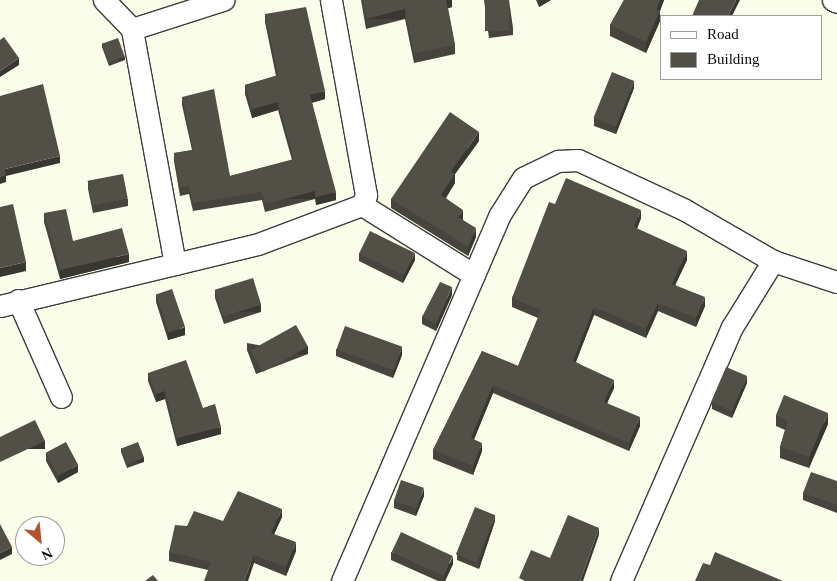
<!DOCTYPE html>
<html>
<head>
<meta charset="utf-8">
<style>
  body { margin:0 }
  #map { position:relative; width:837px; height:581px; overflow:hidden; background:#fafde9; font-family:"Times New Roman",serif }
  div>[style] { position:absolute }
  .roads { filter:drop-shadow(1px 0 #3d3d3d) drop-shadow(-1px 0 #3d3d3d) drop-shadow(0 1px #3d3d3d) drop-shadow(0 -1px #3d3d3d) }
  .minor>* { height:21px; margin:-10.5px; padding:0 10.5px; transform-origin:10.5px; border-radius:10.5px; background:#fff }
  .wall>* { inset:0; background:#47443d }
  .shaded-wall>* { inset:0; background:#393732; transform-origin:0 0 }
  .building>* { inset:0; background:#524f47; transform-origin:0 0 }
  span { translate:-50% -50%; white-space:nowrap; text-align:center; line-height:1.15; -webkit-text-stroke:5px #fff; paint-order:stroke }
  .legend { position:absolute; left:660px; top:15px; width:162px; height:65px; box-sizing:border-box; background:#fff; border:1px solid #9d9d9d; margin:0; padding:6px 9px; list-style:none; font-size:15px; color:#0a0a0a }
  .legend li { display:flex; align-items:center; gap:10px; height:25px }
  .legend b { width:25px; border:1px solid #9d9d9d }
  .north { position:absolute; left:15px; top:516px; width:50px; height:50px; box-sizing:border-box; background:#fff; border:1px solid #9d9d9d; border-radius:50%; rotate:152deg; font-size:14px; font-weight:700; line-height:20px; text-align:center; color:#0a0a0a }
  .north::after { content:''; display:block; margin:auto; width:18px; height:22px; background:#ae552e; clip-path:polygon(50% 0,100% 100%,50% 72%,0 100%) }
</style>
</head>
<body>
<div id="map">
  <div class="roads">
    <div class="minor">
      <div style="left:104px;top:0;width:40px;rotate:46deg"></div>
      <div style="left:833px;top:0;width:4px;rotate:27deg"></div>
      <div style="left:362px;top:205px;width:132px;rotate:32deg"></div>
      <div style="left:175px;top:264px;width:85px;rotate:-13.5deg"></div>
      <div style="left:258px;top:244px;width:111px;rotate:-20.6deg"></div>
      <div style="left:362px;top:205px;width:11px;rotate:-68deg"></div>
      <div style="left:366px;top:195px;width:198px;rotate:-100.2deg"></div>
      <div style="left:18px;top:300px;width:106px;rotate:66.1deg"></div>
      <div style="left:0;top:306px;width:180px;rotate:-13.5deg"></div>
      <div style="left:175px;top:264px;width:239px;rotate:-100.4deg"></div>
      <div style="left:132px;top:29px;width:96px;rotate:-17.7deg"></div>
      <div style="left:342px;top:581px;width:397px;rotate:-66.7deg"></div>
      <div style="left:499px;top:216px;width:45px;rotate:-57.7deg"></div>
      <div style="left:523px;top:178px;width:39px;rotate:-26deg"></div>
      <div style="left:558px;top:161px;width:20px;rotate:-3deg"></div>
      <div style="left:578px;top:160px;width:118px;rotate:25deg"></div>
      <div style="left:685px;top:210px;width:102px;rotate:30.1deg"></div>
      <div style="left:773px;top:261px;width:67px;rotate:18.2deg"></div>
      <div style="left:621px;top:581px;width:277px;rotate:-66.4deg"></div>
      <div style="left:732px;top:327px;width:78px;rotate:-58.2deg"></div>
    </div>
  </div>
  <div class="wall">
    <div style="clip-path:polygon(361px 0,452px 0,452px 7px,448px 8px,455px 45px,455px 54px,414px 63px,405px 19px,366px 29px)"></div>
    <div style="clip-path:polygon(484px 0,509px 0,513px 28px,513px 35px,489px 38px)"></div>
    <div style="clip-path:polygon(536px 0,551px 0,539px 7px)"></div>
    <div style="clip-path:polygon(624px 0,664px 0,660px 11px,660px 21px,646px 53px,610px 36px,610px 25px)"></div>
    <div style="clip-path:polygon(265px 14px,325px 99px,312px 103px,336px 200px,316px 205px,315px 199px,265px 212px,262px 200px,193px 211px,189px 194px,180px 196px,174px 161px,174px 153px,192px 150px,182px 105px,182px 97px,230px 176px,292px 160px,278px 110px,252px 118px,245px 94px,245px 85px,276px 76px,265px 22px)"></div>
    <div style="clip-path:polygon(102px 43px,125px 60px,109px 66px,102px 47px)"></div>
    <div style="clip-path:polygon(634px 88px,616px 134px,594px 126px,594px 118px)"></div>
    <div style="clip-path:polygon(479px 141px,455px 174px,455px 183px,446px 198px,463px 219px,463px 220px,476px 237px,468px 256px,391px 208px,391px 199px)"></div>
    <div style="clip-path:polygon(88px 181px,128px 199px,128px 206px,93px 213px,88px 189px)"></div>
    <div style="clip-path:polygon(555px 204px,641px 218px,637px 229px,687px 260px,675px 285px,705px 306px,696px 327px,658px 311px,646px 338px,594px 315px,576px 362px,614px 388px,607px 403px,640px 426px,629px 451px,493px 393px,474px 439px,482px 451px,473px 475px,433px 459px,433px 450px,482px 351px,518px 366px,538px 318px,512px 307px,512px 298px)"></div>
    <div style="clip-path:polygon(44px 213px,73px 241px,129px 262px,60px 279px,44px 222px)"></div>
    <div style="clip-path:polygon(359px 253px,415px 260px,403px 283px,359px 261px)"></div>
    <div style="clip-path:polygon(215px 290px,261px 312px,224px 324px,215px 298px)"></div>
    <div style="clip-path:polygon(156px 294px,185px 335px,168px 340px,156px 302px)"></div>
    <div style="clip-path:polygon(452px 295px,436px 331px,422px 324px,422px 317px)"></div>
    <div style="clip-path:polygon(247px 343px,308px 354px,256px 374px,247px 350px)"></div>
    <div style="clip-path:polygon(336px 349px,402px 355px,393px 378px,336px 356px)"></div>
    <div style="clip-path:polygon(148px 373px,203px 408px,221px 434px,177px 446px,165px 399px,156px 402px,148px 381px)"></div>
    <div style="clip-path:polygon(747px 383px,732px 418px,712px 409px,712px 402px)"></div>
    <div style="clip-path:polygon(776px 415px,828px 424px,809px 468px,780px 458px,780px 447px,785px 430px,776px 426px)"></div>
    <div style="clip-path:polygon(121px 448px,144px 462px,127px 468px,121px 452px)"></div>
    <div style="clip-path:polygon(46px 453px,78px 472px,58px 483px,46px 461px)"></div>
    <div style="clip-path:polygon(837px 481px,837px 513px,803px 500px,803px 493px)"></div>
    <div style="clip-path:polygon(424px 496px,416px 516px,394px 508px,394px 501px)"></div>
    <div style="clip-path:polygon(282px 517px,274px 534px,296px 551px,286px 576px,254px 563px,208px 570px,169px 561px,169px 552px,187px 526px,223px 521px)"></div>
    <div style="clip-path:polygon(495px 521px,479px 569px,457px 560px,457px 555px)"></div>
    <div style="clip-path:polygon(391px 552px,453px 564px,445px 581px,438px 581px,391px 560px)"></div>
  </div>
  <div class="shaded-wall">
    <div style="clip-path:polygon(446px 0,452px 0,452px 7px,446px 9px)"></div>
    <div style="clip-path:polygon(539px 0,551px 0,539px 7px)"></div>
    <div style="clip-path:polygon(660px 0,664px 0,657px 19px,660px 11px,660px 21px,646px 53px,646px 42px)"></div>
    <div style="clip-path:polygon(736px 0,740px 0,732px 16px,728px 16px)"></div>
    <div style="left:405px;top:9px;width:10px;height:40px;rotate:90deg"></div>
    <div style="left:125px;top:57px;width:3px;height:17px;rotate:90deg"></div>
    <div style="clip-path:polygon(19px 58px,19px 65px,0 77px,0 71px)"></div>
    <div style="clip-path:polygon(634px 81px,634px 88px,616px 134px,616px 127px)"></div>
    <div style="clip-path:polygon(325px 91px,325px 99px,310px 103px,310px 95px)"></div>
    <div style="clip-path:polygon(278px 102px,278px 110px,252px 118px,252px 109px)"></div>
    <div style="clip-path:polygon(479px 132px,479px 141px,455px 174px,455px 183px,441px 205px,441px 195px,451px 171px)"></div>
    <div style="clip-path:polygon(60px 156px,60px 163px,6px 176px,6px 182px,0 184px,0 177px,5px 169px)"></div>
    <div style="left:315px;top:191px;width:8px;height:52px;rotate:90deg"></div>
    <div style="clip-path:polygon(336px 192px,336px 200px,316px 205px,316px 197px)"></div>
    <div style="clip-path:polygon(463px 210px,463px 219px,458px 227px,458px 217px)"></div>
    <div style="clip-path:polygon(641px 210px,641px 218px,634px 236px,634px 227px)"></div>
    <div style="clip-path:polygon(476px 228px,476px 237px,468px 256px,468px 247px)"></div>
    <div style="clip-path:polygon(687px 251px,687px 260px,672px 292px,672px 284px)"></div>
    <div style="clip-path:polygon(415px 253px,415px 260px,403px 283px,403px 276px)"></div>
    <div style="clip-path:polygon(129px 254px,129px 262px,60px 279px,60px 270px)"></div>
    <div style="clip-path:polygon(26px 262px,26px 271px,0 277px,0 268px)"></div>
    <div style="clip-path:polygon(452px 287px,452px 295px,436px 331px,436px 324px)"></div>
    <div style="clip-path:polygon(705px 297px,705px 306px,696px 327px,696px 318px)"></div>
    <div style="clip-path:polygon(658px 303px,658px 311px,646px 338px,646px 329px)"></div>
    <div style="left:261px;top:305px;width:7px;height:39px;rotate:90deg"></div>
    <div style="clip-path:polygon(594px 307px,594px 315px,573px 369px,573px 361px)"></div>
    <div style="clip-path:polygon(185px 327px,185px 335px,168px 340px,168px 333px)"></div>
    <div style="left:308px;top:347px;width:7px;height:56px;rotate:90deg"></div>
    <div style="clip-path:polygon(402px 347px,402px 355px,393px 378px,393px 371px)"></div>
    <div style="clip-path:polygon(747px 376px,747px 383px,732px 418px,732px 411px)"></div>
    <div style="clip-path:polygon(614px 380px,614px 388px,604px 410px,604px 402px)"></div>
    <div style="clip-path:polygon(493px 385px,493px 393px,471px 447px,471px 438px)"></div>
    <div style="clip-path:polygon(165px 391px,165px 399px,156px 402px,156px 394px)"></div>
    <div style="clip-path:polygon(828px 413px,828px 424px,809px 468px,809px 457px)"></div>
    <div style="clip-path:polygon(640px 417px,640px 426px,629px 451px,629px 443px)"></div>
    <div style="clip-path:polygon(221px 427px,221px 434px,177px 446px,177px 438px)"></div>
    <div style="left:45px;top:441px;width:8px;height:50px;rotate:90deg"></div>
    <div style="clip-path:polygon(482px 443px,482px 451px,473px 475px,473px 466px)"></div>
    <div style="left:144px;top:458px;width:4px;height:18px;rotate:90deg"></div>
    <div style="clip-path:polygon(78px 465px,78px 472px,58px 483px,58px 476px)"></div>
    <div style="clip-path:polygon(424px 488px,424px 496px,416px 516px,416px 509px)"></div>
    <div style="clip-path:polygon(282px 509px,282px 517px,271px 541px,271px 533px)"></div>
    <div style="clip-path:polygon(495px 515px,495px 521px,479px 569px,479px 563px)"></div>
    <div style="clip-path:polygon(599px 528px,599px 535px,583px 581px,580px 581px)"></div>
    <div style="clip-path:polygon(296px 542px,296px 551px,286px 576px,286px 567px)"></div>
    <div style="clip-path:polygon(12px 547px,12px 554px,0 560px,0 553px)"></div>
    <div style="clip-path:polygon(254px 555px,254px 563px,248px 581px,244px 581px)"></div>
    <div style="clip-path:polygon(453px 556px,453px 564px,445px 581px,444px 581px,444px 576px)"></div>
  </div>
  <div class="building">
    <div style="clip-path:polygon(363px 0,446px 0,455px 45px,414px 53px,405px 9px,366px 19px)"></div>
    <div style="left:485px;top:0;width:24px;height:31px"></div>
    <div style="clip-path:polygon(624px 0,660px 0,656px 9px,660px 11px,646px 42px,610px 25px)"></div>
    <div style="clip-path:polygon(699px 0,736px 0,728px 16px,692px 16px)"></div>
    <div style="clip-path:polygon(306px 7px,325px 91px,310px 95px,336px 192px,316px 197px,315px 191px,265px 204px,262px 192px,193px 203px,189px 186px,180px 187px,174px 153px,193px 150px,182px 97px,214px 89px,230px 176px,294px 159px,278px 102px,252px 109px,245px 85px,278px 75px,265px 14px)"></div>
    <div style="clip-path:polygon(4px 37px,19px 58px,0 71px,0 40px)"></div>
    <div style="left:118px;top:38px;width:20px;height:17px;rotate:70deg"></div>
    <div style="left:612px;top:72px;width:24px;height:49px;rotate:22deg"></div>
    <div style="clip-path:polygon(43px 84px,60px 156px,5px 169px,6px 175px,0 177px,0 96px)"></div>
    <div style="clip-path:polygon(450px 112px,479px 132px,451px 171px,455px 174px,441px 195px,463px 210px,458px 217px,476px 228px,468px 247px,391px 199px)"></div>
    <div style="left:123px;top:174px;width:25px;height:36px;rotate:79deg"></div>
    <div style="clip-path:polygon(566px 178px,641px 210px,634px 227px,687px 251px,672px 284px,705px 297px,696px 318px,658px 303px,646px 329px,594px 307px,573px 361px,614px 380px,604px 402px,640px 417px,629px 443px,493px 385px,471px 438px,482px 443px,473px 466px,433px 450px,482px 351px,518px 366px,541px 310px,512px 298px,549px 202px,555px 204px)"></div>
    <div style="clip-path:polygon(13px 204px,26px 262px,0 268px,0 207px)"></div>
    <div style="clip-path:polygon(66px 209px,73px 241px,122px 228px,129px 254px,60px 270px,44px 213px)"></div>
    <div style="left:370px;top:231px;width:50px;height:25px;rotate:26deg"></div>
    <div style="left:253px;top:278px;width:28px;height:40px;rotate:73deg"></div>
    <div style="clip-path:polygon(440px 282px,452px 287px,436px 324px,422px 317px)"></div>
    <div style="left:172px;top:289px;width:40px;height:17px;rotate:71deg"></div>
    <div style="left:296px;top:325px;width:25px;height:52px;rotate:61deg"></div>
    <div style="left:345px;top:326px;width:61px;height:25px;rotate:20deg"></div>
    <div style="clip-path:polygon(186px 360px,203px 408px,215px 404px,221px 427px,177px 438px,165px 391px,156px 394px,148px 373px)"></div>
    <div style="left:726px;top:367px;width:23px;height:38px;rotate:23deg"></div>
    <div style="clip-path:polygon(784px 395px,828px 413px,809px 457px,780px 447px,788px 421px,776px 415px)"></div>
    <div style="clip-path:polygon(35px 420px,45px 441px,0 462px,0 437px)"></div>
    <div style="left:66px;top:442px;width:26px;height:23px;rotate:62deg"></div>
    <div style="left:138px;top:442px;width:17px;height:18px;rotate:69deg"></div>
    <div style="clip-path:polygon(811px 472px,837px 481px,837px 505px,803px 493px)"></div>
    <div style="left:401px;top:480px;width:24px;height:22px;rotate:19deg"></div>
    <div style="clip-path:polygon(238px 491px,282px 509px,271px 533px,296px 542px,286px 567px,254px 555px,244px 581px,204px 581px,211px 562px,169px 552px,175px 525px,187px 526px,194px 511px,223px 521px)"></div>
    <div style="left:475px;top:507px;width:22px;height:51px;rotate:22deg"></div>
    <div style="clip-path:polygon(568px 515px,599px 528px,580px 581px,525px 581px,519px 578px,531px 550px,550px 558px)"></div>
    <div style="clip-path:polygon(0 524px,12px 547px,0 553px)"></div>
    <div style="left:401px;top:532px;width:57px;height:22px;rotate:25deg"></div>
    <div style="clip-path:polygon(715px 552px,783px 581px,695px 581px,703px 563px,710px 565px)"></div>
    <div style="clip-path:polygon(153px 575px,158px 581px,145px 581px)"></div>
  </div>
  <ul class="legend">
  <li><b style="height:6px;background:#fff"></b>Road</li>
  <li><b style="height:14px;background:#524f47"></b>Building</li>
  </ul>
  <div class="north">N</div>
</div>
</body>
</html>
